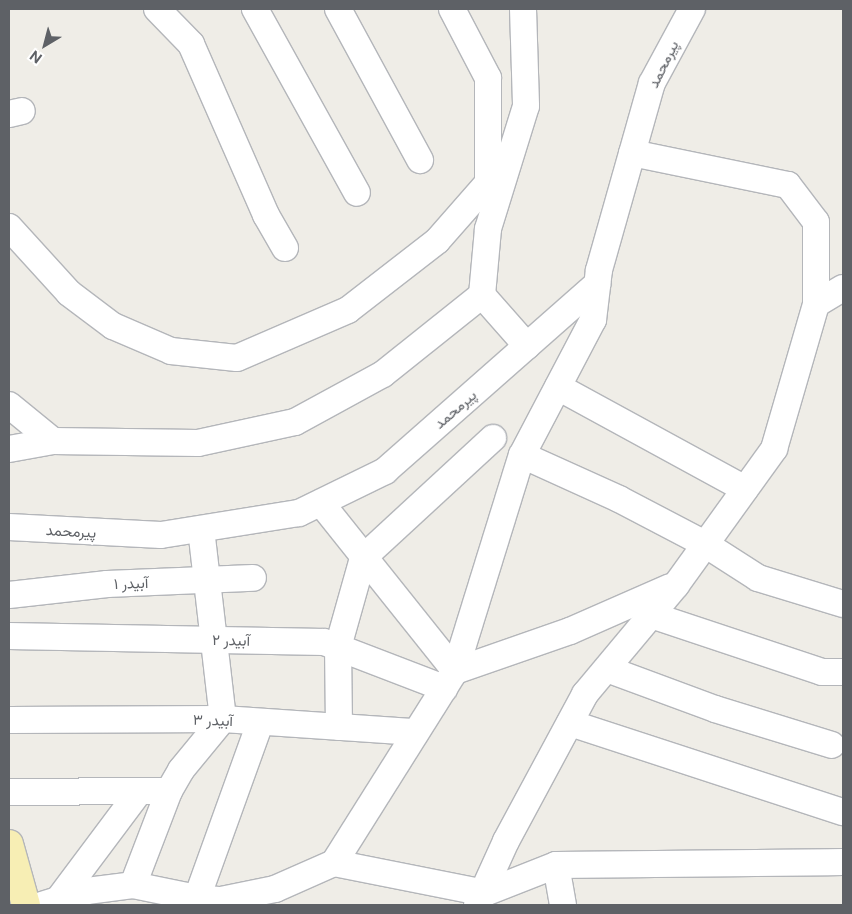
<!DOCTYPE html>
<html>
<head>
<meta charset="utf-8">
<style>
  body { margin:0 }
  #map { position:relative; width:852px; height:914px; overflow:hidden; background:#efede7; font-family:"Public Sans",Vazirmatn,sans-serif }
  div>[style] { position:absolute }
  .roads { filter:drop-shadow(1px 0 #b4b6ba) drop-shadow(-1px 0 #b4b6ba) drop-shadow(0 1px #b4b6ba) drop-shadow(0 -1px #b4b6ba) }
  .minor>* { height:26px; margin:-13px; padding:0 13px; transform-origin:13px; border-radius:13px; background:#fff }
  .major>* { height:28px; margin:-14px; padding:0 14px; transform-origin:14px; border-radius:14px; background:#f7eeb4 }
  span { translate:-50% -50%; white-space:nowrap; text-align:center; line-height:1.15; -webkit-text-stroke:4px #fff; paint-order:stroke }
  .street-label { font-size:15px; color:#5e6166 }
  .frame { position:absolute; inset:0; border:10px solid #5e6166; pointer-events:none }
  .north { position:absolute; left:20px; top:20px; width:50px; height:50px; -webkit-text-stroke:4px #fff; paint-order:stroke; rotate:217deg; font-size:14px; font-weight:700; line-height:20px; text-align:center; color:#5e6166 }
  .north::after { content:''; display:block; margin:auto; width:18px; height:22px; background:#5e6166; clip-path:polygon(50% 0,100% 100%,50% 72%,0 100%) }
</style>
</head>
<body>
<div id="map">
  <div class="roads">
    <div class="minor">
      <div style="left:157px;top:9px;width:49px;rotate:45.8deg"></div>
      <div style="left:191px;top:44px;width:187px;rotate:66.3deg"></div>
      <div style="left:266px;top:215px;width:38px;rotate:60deg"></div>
      <div style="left:255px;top:9px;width:210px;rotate:61deg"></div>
      <div style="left:338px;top:9px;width:172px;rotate:61.5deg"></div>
      <div style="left:452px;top:9px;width:78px;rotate:62.4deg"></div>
      <div style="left:488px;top:78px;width:121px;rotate:90deg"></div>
      <div style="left:523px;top:9px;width:97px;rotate:88.2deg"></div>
      <div style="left:526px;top:106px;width:129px;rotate:107.2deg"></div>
      <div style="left:488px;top:229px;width:66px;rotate:95.2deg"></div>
      <div style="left:482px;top:295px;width:68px;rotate:48.6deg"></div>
      <div style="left:9px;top:114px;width:13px;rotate:-13deg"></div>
      <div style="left:632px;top:153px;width:159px;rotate:11.6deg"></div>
      <div style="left:788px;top:185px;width:46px;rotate:52.9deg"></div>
      <div style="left:816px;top:222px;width:82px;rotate:90deg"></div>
      <div style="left:9px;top:227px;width:89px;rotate:47.7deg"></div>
      <div style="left:69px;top:293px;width:55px;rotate:36.9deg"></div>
      <div style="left:113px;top:326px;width:63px;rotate:23.3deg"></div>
      <div style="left:171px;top:351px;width:66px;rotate:6.1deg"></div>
      <div style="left:237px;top:358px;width:121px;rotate:-23.4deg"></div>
      <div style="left:348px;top:310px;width:113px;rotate:-37.8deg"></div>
      <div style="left:437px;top:241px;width:77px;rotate:-48.7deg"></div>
      <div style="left:558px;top:387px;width:213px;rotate:28.6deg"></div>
      <div style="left:9px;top:405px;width:57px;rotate:39.3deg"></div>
      <div style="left:9px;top:449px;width:45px;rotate:-10.3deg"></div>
      <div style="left:53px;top:441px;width:145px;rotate:0.8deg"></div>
      <div style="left:198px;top:443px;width:99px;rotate:-12.2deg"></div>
      <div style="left:295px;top:422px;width:100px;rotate:-28.6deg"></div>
      <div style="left:383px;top:374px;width:127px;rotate:-38.6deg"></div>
      <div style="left:522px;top:455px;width:107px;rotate:24.4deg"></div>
      <div style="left:619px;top:499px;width:97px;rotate:27.6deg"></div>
      <div style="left:705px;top:544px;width:63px;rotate:32.7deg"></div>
      <div style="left:758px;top:578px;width:89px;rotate:17deg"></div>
      <div style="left:321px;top:503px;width:215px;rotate:51.4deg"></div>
      <div style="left:455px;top:671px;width:122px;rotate:-19.2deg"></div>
      <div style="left:570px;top:631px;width:109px;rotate:-23.7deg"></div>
      <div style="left:9px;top:527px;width:152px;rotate:3deg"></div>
      <div style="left:161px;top:535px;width:140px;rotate:-9.1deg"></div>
      <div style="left:299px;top:513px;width:96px;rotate:-26deg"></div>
      <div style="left:385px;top:471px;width:283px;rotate:-41.4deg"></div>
      <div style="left:9px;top:595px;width:99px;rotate:-6.4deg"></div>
      <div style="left:107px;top:584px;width:146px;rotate:-2.4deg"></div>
      <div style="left:651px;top:615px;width:180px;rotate:18.4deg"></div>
      <div style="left:822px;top:672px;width:21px"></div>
      <div style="left:9px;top:636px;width:315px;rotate:1.1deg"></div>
      <div style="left:324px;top:642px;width:129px;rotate:21deg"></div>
      <div style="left:607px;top:669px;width:115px;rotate:20.3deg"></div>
      <div style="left:715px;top:709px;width:122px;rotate:17.1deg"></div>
      <div style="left:9px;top:720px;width:214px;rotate:-0.3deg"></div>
      <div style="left:223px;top:719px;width:193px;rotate:3.9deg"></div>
      <div style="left:570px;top:723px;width:287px;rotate:18.1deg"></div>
      <div style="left:339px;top:727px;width:80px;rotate:-90.7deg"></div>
      <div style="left:338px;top:647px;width:92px;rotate:-74.3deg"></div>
      <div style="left:363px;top:558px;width:177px;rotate:-42.7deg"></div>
      <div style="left:9px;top:792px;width:160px;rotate:-0.4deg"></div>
      <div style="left:334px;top:863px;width:154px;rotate:11.2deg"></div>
      <div style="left:485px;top:893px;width:76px;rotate:-21.5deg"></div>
      <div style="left:556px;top:865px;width:287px;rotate:-0.6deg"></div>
      <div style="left:556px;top:865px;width:41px;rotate:80.1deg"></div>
      <div style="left:133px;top:885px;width:101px;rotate:-69deg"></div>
      <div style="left:169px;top:791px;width:24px;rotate:-60deg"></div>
      <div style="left:181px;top:770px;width:66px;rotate:-50.5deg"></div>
      <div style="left:223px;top:719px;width:191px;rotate:-96.6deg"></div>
      <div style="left:197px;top:898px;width:186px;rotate:-70.2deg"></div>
      <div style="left:58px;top:900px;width:134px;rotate:-53.2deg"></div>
      <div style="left:42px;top:905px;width:47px;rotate:-17.3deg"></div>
      <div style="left:87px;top:891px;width:46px;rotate:-7.4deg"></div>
      <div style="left:133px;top:885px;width:65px;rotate:11.5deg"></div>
      <div style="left:197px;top:898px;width:24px;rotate:5deg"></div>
      <div style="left:221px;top:900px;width:55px;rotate:-11.5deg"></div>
      <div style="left:275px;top:889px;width:64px;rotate:-23.8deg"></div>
      <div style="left:334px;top:863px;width:227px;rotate:-57.8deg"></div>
      <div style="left:455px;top:671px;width:226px;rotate:-72.8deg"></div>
      <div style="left:522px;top:455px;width:153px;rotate:-62.3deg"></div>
      <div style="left:593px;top:320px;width:50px;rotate:-83.2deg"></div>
      <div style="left:599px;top:270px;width:194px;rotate:-74.2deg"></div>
      <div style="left:652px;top:83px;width:84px;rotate:-61.6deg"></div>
      <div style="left:477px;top:905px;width:70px;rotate:-65.6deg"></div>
      <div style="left:506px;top:841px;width:167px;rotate:-61.7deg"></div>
      <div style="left:585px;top:694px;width:142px;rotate:-50.1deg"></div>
      <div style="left:676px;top:585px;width:168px;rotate:-54.2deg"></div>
      <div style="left:774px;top:449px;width:151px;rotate:-73.8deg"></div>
      <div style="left:816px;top:304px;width:31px;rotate:-31deg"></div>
    </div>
    <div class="major">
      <div style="left:9px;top:844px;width:63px;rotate:74.4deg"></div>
    </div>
  </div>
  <div class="street-label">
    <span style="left:663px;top:64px;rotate:-64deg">پیرمحمد</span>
    <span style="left:455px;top:409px;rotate:-41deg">پیرمحمد</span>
    <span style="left:71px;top:531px;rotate:3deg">پیرمحمد</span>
    <span style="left:131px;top:583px;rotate:-2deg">آبیدر ۱</span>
    <span style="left:231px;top:640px;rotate:1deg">آبیدر ۲</span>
    <span style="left:213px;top:720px;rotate:2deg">آبیدر ۳</span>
  </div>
  <div class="frame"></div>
  <div class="north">N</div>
</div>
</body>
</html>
